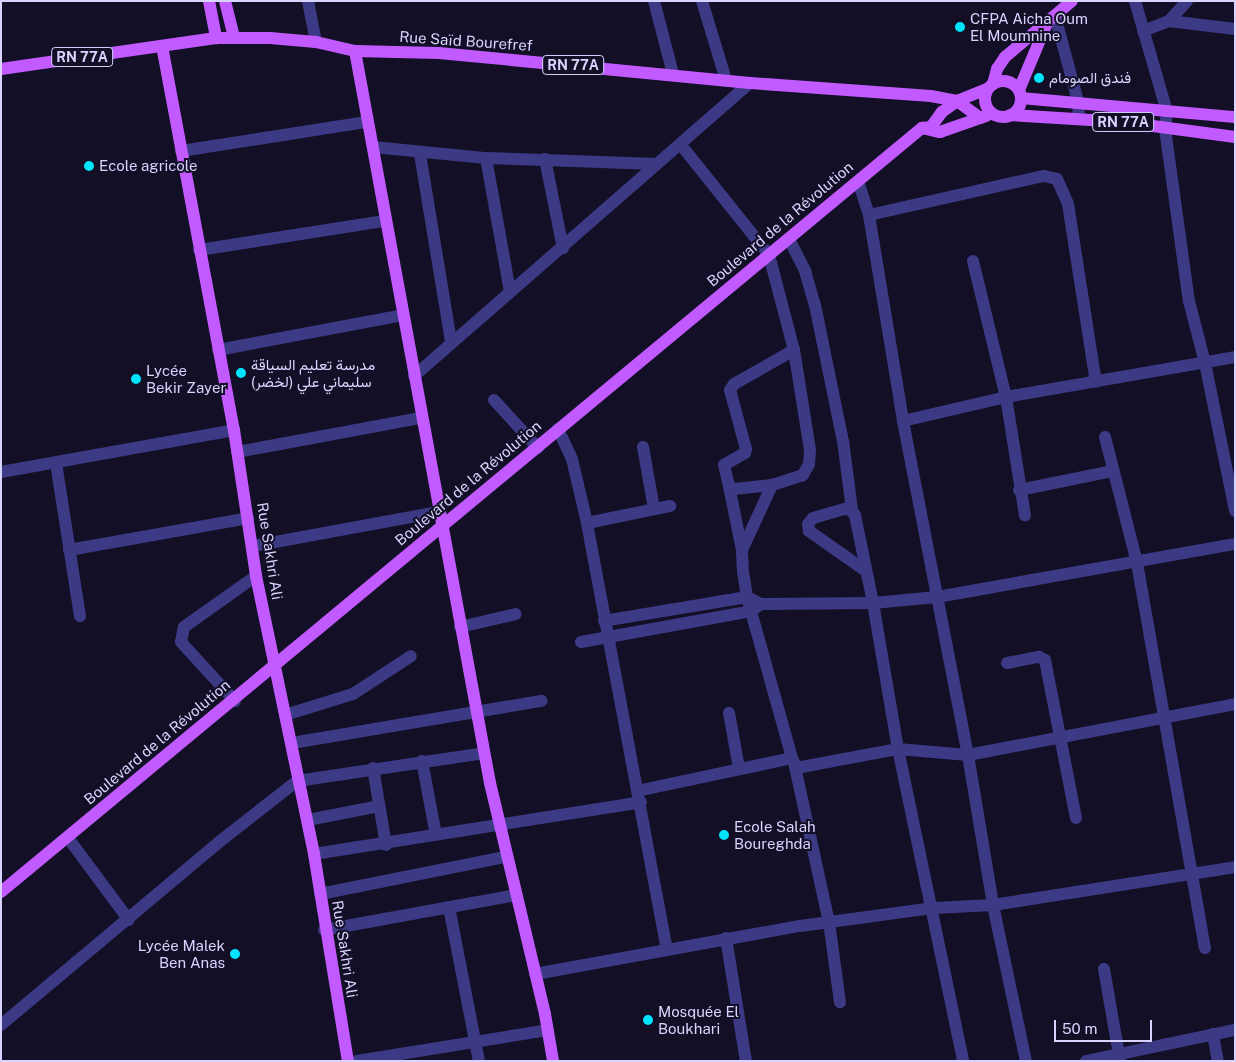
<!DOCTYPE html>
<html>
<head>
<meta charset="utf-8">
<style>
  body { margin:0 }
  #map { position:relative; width:1236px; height:1062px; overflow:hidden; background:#130f26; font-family:"Public Sans",Vazirmatn,sans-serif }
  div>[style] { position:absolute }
  .minor>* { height:12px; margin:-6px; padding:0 6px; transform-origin:6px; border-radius:6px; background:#3d3a85 }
  .major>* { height:12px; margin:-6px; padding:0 6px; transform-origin:6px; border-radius:6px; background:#c25bff }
  .major>.ring { margin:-6px; padding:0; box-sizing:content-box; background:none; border:12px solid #c25bff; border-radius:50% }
  .dots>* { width:14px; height:14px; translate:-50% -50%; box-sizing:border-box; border:2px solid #130f26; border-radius:50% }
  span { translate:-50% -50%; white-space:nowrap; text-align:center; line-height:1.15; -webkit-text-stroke:4px #130f26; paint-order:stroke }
  .shield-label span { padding:1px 4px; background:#130f26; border:1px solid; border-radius:4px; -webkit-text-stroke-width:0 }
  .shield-label { font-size:14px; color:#d9d4ff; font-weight:700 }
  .poi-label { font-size:15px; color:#d9d4ff }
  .left { translate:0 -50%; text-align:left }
  .right { translate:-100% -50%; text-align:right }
  .street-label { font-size:15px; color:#d9d4ff }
  .frame { position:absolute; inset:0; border:2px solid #d9d4ff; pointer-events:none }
  .scale { position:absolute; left:1054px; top:1020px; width:98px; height:22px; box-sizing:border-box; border:2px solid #d9d4ff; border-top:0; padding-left:6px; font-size:15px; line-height:18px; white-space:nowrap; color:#d9d4ff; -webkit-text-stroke:4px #130f26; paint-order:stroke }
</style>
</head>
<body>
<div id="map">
  <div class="minor">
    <div style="left:308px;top:1px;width:42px;rotate:79deg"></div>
    <div style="left:654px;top:1px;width:75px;rotate:75.4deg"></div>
    <div style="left:702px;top:1px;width:83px;rotate:73.1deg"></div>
    <div style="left:1135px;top:1px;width:116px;rotate:73.9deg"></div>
    <div style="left:1167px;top:112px;width:17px;rotate:97deg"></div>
    <div style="left:1165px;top:129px;width:174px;rotate:82.1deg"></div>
    <div style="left:1189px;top:301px;width:64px;rotate:75.5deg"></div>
    <div style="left:1205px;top:363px;width:151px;rotate:78.5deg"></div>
    <div style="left:1055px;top:16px;width:88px;rotate:74.9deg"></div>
    <div style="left:1078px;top:101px;width:18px;rotate:87deg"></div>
    <div style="left:1169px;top:21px;width:27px;rotate:-48deg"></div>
    <div style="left:1143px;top:31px;width:28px;rotate:-21deg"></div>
    <div style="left:1169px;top:21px;width:66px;rotate:6.9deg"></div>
    <div style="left:681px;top:145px;width:141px;rotate:51.3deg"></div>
    <div style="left:769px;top:255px;width:98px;rotate:75.3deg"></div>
    <div style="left:794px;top:350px;width:101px;rotate:80.9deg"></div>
    <div style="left:810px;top:450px;width:14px;rotate:94deg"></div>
    <div style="left:809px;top:464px;width:13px;rotate:119deg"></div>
    <div style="left:803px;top:475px;width:33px;rotate:162deg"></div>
    <div style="left:772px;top:485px;width:38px;rotate:174deg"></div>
    <div style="left:734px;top:489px;width:6px;rotate:-149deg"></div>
    <div style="left:729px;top:486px;width:22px;rotate:-103deg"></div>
    <div style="left:724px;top:465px;width:24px;rotate:-30deg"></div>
    <div style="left:745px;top:453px;width:4px;rotate:-76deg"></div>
    <div style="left:746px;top:449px;width:61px;rotate:-105.2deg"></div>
    <div style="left:730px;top:390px;width:7px;rotate:-56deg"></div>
    <div style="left:734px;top:384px;width:69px;rotate:-29.5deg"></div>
    <div style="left:373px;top:147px;width:114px;rotate:5.6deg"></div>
    <div style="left:486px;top:158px;width:171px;rotate:2deg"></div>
    <div style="left:181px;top:151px;width:188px;rotate:-8.9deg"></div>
    <div style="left:420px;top:154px;width:191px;rotate:80.6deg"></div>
    <div style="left:486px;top:158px;width:135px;rotate:79.8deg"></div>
    <div style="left:545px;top:159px;width:91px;rotate:78.6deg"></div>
    <div style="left:858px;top:181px;width:36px;rotate:72deg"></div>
    <div style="left:869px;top:215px;width:209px;rotate:80.6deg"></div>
    <div style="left:903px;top:421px;width:340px;rotate:79deg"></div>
    <div style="left:968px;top:755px;width:152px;rotate:80.5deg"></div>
    <div style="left:993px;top:905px;width:159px;rotate:78.1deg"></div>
    <div style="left:869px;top:215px;width:179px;rotate:-12.6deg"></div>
    <div style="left:1044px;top:176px;width:13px;rotate:13deg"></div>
    <div style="left:1057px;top:179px;width:27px;rotate:66deg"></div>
    <div style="left:1068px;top:204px;width:180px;rotate:81.1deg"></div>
    <div style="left:790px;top:241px;width:34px;rotate:63deg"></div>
    <div style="left:805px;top:271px;width:35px;rotate:74deg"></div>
    <div style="left:815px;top:305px;width:139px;rotate:78.4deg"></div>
    <div style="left:843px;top:441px;width:69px;rotate:82.5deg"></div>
    <div style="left:199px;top:250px;width:188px;rotate:-8.9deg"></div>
    <div style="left:973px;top:261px;width:140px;rotate:76.4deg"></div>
    <div style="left:1006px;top:397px;width:120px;rotate:80.9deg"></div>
    <div style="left:218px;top:350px;width:188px;rotate:-10.7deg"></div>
    <div style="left:414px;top:376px;width:446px;rotate:-41.1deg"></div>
    <div style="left:494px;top:400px;width:65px;rotate:47.5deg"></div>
    <div style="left:903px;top:421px;width:106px;rotate:-13.1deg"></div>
    <div style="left:1006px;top:397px;width:232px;rotate:-9.9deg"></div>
    <div style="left:558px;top:429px;width:33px;rotate:65deg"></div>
    <div style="left:572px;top:459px;width:66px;rotate:76.8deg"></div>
    <div style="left:587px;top:523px;width:434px;rotate:79.4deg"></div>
    <div style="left:1105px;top:437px;width:130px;rotate:75.7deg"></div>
    <div style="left:1137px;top:563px;width:391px;rotate:80deg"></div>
    <div style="left:643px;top:447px;width:63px;rotate:79.9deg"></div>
    <div style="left:237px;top:452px;width:187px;rotate:-10.5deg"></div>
    <div style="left:56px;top:463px;width:155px;rotate:81.1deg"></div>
    <div style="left:1px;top:472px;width:237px;rotate:-10.2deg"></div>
    <div style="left:729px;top:486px;width:65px;rotate:78.5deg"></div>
    <div style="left:1019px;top:490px;width:95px;rotate:-11.5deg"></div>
    <div style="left:587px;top:523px;width:85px;rotate:-11.6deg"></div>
    <div style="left:253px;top:546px;width:188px;rotate:-10.4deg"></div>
    <div style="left:69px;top:550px;width:182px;rotate:-10.1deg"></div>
    <div style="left:866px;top:571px;width:70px;rotate:-144.9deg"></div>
    <div style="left:809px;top:531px;width:7px;rotate:-98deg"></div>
    <div style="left:808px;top:524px;width:8px;rotate:-50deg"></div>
    <div style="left:813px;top:518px;width:36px;rotate:-16deg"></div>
    <div style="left:848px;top:508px;width:10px;rotate:45deg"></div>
    <div style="left:855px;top:515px;width:90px;rotate:78.4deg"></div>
    <div style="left:873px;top:603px;width:148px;rotate:80.3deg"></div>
    <div style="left:898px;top:749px;width:319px;rotate:78.2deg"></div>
    <div style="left:761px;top:604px;width:112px;rotate:-0.5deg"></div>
    <div style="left:873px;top:603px;width:64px;rotate:-5.4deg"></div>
    <div style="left:937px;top:597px;width:303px;rotate:-10.1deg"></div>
    <div style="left:460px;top:627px;width:57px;rotate:-13.1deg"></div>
    <div style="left:581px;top:642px;width:173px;rotate:-10.3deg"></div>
    <div style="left:751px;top:611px;width:12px;rotate:-35deg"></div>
    <div style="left:761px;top:604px;width:16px;rotate:-153deg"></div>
    <div style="left:747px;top:597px;width:145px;rotate:170.5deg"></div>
    <div style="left:1007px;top:663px;width:33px;rotate:-11deg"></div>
    <div style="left:1039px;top:657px;width:7px;rotate:27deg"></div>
    <div style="left:1045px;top:660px;width:161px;rotate:78.9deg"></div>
    <div style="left:235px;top:701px;width:80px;rotate:-132.5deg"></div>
    <div style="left:181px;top:642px;width:15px;rotate:-79deg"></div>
    <div style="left:184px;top:627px;width:88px;rotate:-35.3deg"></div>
    <div style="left:729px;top:713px;width:56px;rotate:79.7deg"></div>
    <div style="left:285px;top:715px;width:71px;rotate:-17.2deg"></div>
    <div style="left:353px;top:694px;width:69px;rotate:-33.2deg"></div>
    <div style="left:292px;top:743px;width:253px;rotate:-9.6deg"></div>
    <div style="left:422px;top:761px;width:75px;rotate:79.3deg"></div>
    <div style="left:794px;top:762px;width:164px;rotate:77.7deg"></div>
    <div style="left:829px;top:922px;width:81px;rotate:82.2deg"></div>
    <div style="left:373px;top:768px;width:78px;rotate:80.4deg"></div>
    <div style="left:796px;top:768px;width:104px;rotate:-10.6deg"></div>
    <div style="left:898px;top:749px;width:70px;rotate:4.9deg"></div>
    <div style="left:968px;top:755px;width:272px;rotate:-10.8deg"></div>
    <div style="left:637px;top:791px;width:158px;rotate:-12deg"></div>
    <div style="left:792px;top:758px;width:167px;rotate:-105.6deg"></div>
    <div style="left:747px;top:597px;width:25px;rotate:-99deg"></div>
    <div style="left:743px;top:572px;width:22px;rotate:-93deg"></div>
    <div style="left:742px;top:550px;width:72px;rotate:-65.2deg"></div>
    <div style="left:308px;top:820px;width:72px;rotate:-11.2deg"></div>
    <div style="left:68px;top:838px;width:102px;rotate:53.4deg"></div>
    <div style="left:314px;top:854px;width:331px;rotate:-9deg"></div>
    <div style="left:320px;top:894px;width:189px;rotate:-11.3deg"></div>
    <div style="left:449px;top:907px;width:157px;rotate:79deg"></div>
    <div style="left:324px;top:930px;width:196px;rotate:-10.3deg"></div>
    <div style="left:726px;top:938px;width:125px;rotate:80.8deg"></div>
    <div style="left:1104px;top:969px;width:93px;rotate:80.1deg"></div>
    <div style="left:535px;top:974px;width:269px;rotate:-10.3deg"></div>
    <div style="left:800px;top:926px;width:135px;rotate:-7.7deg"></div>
    <div style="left:934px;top:908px;width:59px;rotate:-2.9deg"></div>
    <div style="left:993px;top:905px;width:245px;rotate:-8.9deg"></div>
    <div style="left:1px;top:1025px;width:285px;rotate:-40deg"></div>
    <div style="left:219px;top:842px;width:99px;rotate:-38deg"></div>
    <div style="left:297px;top:781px;width:189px;rotate:-8.5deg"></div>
    <div style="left:1213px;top:1034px;width:27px;rotate:80deg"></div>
    <div style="left:357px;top:1061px;width:193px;rotate:-9.2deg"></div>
    <div style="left:1086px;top:1061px;width:152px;rotate:-11.8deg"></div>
  </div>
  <div class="major">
    <div style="left:209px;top:1px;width:38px;rotate:79deg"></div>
    <div style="left:225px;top:1px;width:37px;rotate:76deg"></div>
    <div style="left:162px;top:46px;width:391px;rotate:79.4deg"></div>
    <div style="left:234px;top:430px;width:148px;rotate:81.4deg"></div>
    <div style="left:256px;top:576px;width:284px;rotate:78.2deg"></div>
    <div style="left:314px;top:854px;width:210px;rotate:80.7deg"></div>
    <div style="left:355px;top:51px;width:744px;rotate:79.55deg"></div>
    <div style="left:490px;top:783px;width:237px;rotate:76.6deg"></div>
    <div style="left:545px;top:1014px;width:48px;rotate:80.3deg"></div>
    <div style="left:1px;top:69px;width:217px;rotate:-8.2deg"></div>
    <div style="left:216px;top:38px;width:54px"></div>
    <div style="left:270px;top:38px;width:46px;rotate:5deg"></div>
    <div style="left:316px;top:42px;width:40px;rotate:13deg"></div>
    <div style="left:355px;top:51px;width:84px;rotate:1.4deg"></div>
    <div style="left:439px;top:53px;width:312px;rotate:5.5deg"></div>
    <div style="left:750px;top:83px;width:181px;rotate:4.1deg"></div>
    <div style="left:931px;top:96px;width:26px;rotate:11deg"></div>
    <div style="left:957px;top:101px;width:29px;rotate:36deg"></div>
    <div class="ring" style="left:985px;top:81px;width:24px;height:24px"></div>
    <div style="left:993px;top:84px;width:16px;rotate:-75deg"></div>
    <div style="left:997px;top:69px;width:14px;rotate:-56deg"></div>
    <div style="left:1005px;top:57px;width:87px;rotate:-39.9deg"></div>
    <div style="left:1019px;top:90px;width:73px;rotate:-67.3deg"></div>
    <div style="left:1021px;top:98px;width:215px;rotate:5.1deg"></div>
    <div style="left:1010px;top:115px;width:113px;rotate:3.5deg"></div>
    <div style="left:1123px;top:122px;width:113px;rotate:7.6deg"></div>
    <div style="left:922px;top:128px;width:9px;rotate:-6deg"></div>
    <div style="left:931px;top:127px;width:19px;rotate:-54deg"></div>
    <div style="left:942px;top:112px;width:19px;rotate:-36deg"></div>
    <div style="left:957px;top:101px;width:32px;rotate:-22deg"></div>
    <div style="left:922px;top:128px;width:18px;rotate:13deg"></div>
    <div style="left:940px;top:132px;width:49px;rotate:-19.2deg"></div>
    <div style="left:1px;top:892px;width:1197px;rotate:-39.68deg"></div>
  </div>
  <div class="dots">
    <div style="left:960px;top:27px;background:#00e5ff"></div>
    <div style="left:1039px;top:78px;background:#00e5ff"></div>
    <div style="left:89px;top:166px;background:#00e5ff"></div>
    <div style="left:241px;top:373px;background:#00e5ff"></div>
    <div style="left:136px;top:379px;background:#00e5ff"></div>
    <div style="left:724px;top:835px;background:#00e5ff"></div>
    <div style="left:235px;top:954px;background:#00e5ff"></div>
    <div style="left:648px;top:1020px;background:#00e5ff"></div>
  </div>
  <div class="shield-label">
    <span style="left:82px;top:57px">RN 77A</span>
    <span style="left:573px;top:65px">RN 77A</span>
    <span style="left:1123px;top:122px">RN 77A</span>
  </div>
  <div class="poi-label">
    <span class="left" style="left:970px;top:27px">CFPA Aicha Oum<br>El Moumnine</span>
    <span class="left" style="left:1049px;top:78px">فندق الصومام</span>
    <span class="left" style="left:99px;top:166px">Ecole agricole</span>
    <span class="left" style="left:251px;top:373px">مدرسة تعليم السياقة<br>سليماني علي (لخضر)</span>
    <span class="left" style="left:146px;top:379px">Lycée<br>Bekir Zayer</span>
    <span class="left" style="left:734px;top:835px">Ecole Salah<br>Boureghda</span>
    <span class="right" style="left:225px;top:954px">Lycée Malek<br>Ben Anas</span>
    <span class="left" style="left:658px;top:1020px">Mosquée El<br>Boukhari</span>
  </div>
  <div class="street-label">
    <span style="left:466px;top:41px;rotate:4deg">Rue Saïd Bourefref</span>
    <span style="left:780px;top:224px;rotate:-40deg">Boulevard de la Révolution</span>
    <span style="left:468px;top:483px;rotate:-40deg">Boulevard de la Révolution</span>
    <span style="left:270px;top:551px;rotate:81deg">Rue Sakhri Ali</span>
    <span style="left:157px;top:742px;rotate:-40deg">Boulevard de la Révolution</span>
    <span style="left:345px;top:949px;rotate:81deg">Rue Sakhri Ali</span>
  </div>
  <div class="frame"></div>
  <div class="scale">50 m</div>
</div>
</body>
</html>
